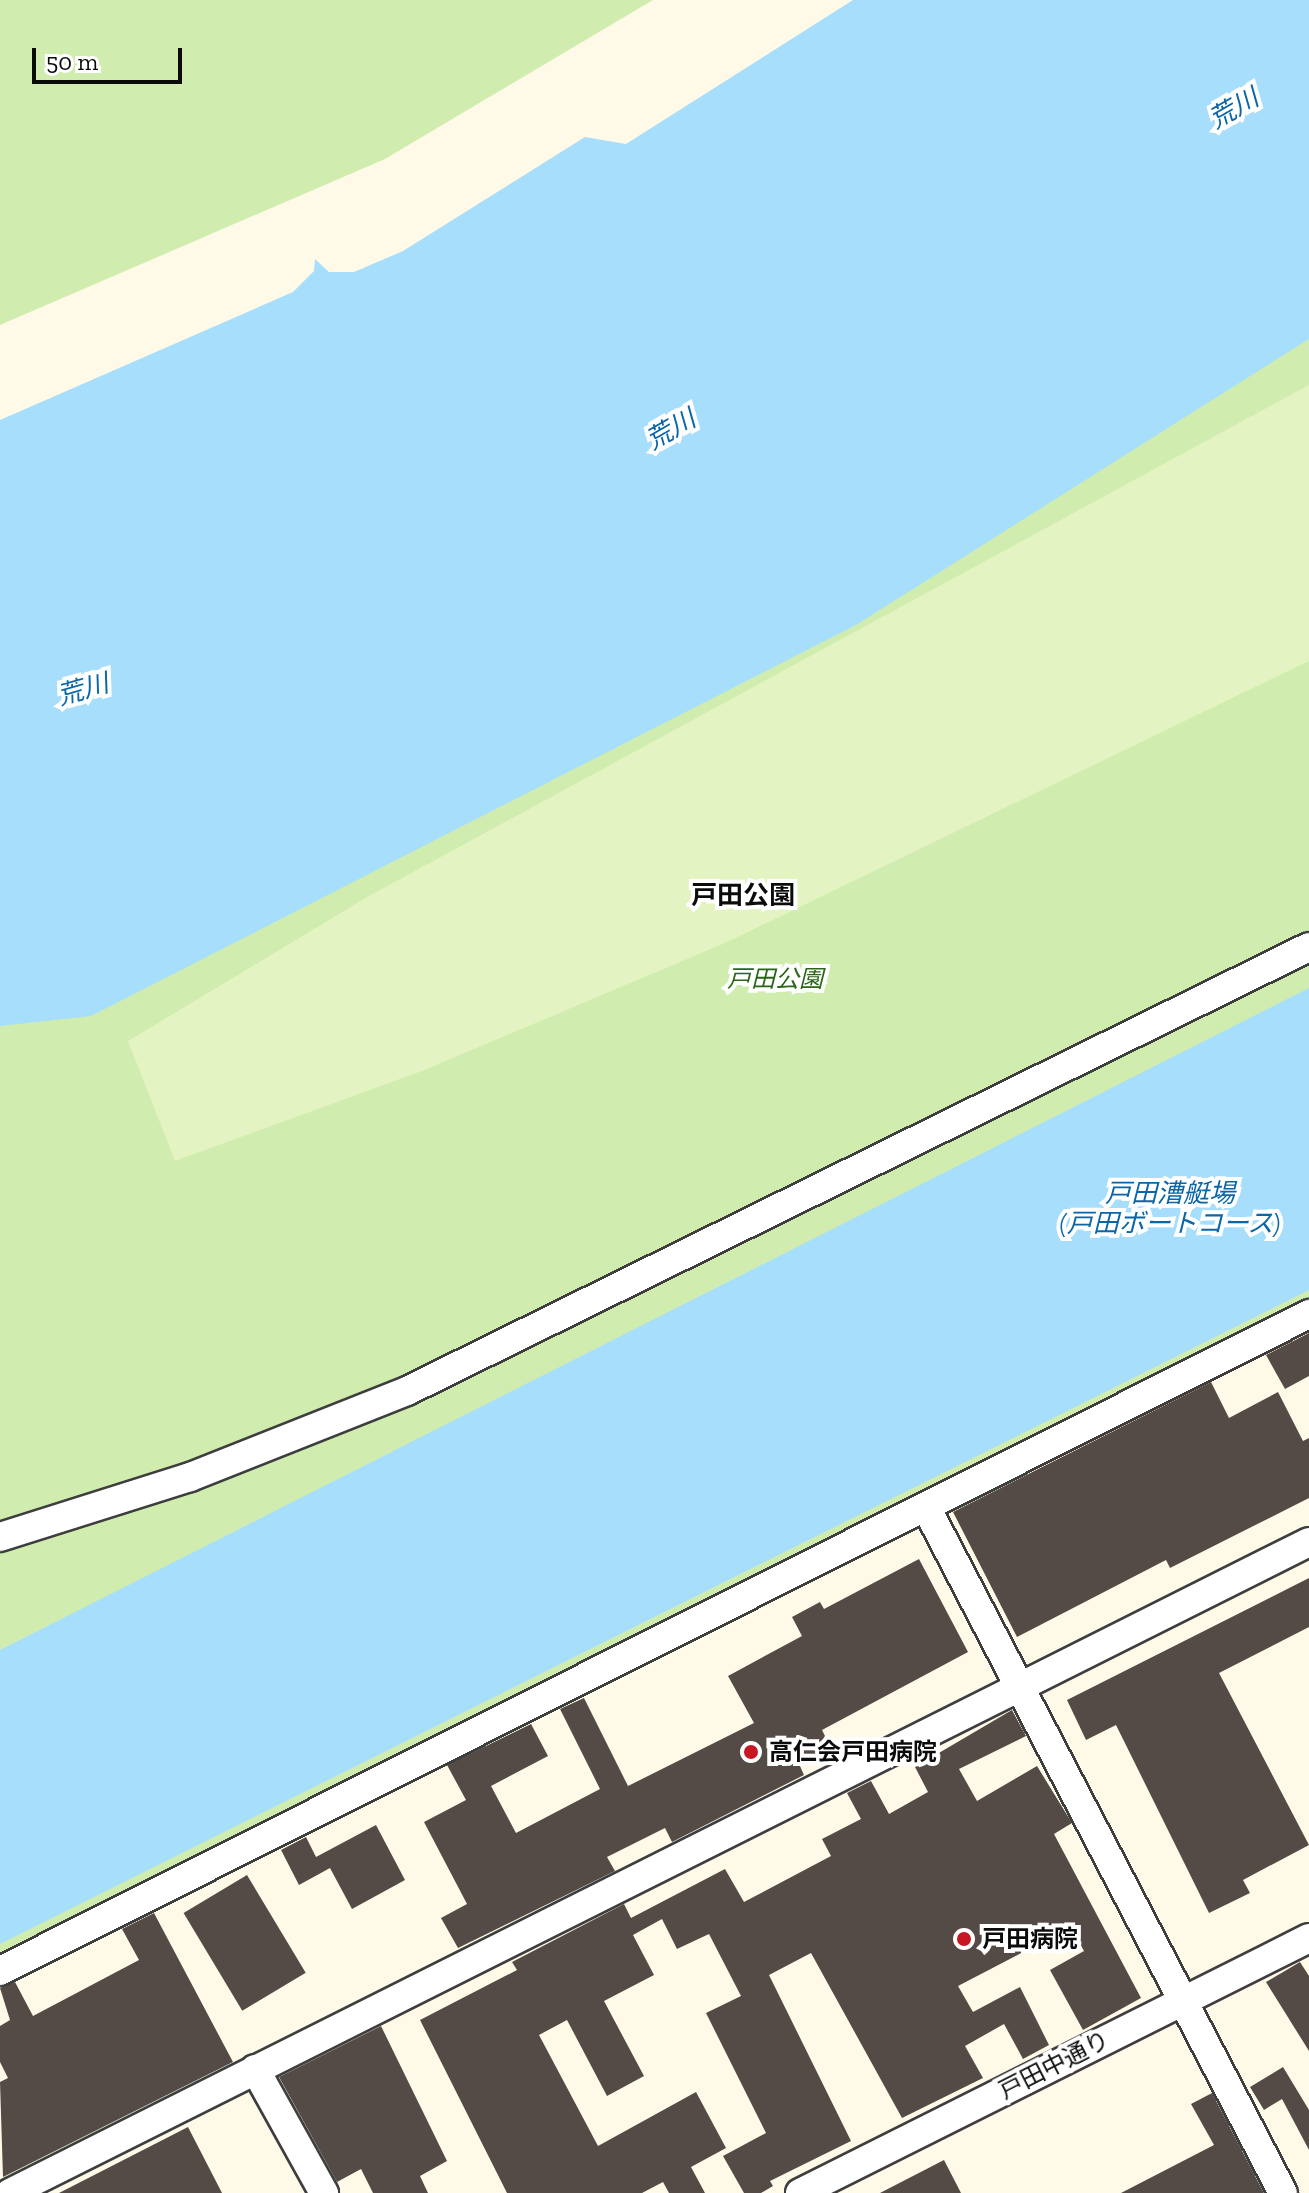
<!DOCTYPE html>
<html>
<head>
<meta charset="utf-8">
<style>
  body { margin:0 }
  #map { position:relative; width:1309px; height:2193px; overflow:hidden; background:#fffae8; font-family:"Zilla Slab","Noto Sans JP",serif }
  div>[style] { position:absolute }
  .green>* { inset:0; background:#d0edaf }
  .pitch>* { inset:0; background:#e3f3c1 }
  .water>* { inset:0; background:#a7defc }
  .building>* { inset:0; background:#544b46; transform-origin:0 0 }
  .roads { filter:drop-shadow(2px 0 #3e3e3e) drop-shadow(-2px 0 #3e3e3e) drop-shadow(0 2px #3e3e3e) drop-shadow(0 -2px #3e3e3e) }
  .minor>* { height:28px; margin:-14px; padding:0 14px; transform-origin:14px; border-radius:14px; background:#fff }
  .dots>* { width:22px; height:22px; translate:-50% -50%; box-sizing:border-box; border:4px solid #fff; border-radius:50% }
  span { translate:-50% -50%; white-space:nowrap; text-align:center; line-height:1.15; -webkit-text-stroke:8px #fff; paint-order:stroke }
  .park-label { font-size:24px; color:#296716; font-style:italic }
  .poi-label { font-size:24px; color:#0b0b0b; font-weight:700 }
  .left { translate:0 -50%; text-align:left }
  .street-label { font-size:24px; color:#0b0b0b }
  .water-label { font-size:26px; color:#0a66a7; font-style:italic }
  .neighbourhood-label { font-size:26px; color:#0b0b0b; font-weight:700 }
  .scale { position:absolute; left:32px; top:48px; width:150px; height:36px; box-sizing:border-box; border:4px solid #0b0b0b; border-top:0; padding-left:10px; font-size:24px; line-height:28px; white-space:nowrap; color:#0b0b0b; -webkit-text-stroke:6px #fff; paint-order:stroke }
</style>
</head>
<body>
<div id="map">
  <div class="green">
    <div style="clip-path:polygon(0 0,653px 0,385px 159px,0 325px)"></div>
    <div style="clip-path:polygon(1309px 60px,1309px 1300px,0 1967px,0 715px)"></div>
  </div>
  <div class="pitch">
    <div style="clip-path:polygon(1309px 385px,1309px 661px,725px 943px,422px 1071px,175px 1161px,128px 1041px,369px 896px)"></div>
  </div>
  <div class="water">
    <div style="clip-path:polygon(853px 0,1309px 0,1309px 339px,856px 625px,91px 1016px,0 1026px,0 420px,293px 292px,314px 271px,315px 259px,329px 272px,354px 272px,403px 251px,585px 137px,626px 144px)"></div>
    <div style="clip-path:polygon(1309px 988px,1309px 1290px,0 1944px,0 1650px)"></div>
  </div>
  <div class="building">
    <div style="clip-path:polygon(1309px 1333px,1309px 1376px,1285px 1389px,1266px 1355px)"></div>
    <div style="clip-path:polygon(1211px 1382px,1229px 1418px,1278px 1392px,1303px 1441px,1309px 1438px,1309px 1498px,1170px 1568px,1166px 1560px,1017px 1637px,953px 1512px)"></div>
    <div style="clip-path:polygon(919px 1559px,968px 1652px,822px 1730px,832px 1750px,800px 1766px,804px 1775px,672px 1842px,665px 1828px,607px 1857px,615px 1871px,458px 1948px,441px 1918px,467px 1904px,424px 1822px,466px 1800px,447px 1765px,531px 1724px,548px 1756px,491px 1786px,516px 1833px,600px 1789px,560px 1709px,584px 1698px,628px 1786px,754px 1723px,728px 1676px,802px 1636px,792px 1617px,820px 1602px,824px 1609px)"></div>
    <div style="clip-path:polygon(1309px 1578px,1309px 1627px,1219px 1673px,1309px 1845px,1243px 1880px,1250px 1893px,1209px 1913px,1116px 1725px,1086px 1740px,1067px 1700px)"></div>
    <div style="clip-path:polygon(1012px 1710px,1026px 1736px,959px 1769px,977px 1801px,1037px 1766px,1072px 1823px,1054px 1834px,1141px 1998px,1083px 2030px,1050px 1970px,1084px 1951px,1071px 1927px,958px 1986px,973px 2012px,1020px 1987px,1049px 2045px,1023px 2059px,1004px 2024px,965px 2046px,983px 2078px,902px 2118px,811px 1953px,769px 1975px,851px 2141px,770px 2181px,773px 2186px,761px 2193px,744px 2193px,723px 2156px,766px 2133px,706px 2013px,741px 1996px,709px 1934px,677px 1949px,662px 1919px,633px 1935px,654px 1975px,604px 2001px,644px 2076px,607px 2096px,567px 2020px,539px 2035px,598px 2146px,696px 2092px,726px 2148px,691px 2167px,705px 2193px,669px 2193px,663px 2182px,642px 2193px,507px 2193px,420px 2020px,517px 1970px,512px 1962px,624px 1904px,631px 1918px,725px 1869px,744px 1902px,831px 1856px,822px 1839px,861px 1819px,847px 1793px,871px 1781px,889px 1814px,928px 1792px,915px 1767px)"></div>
    <div style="clip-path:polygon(376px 1825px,405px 1880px,352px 1909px,330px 1868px,299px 1885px,281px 1850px,306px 1837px,316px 1857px)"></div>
    <div style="left:247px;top:1875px;width:114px;height:74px;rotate:59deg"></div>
    <div style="clip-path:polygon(154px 1913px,233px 2062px,3px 2177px,0 2082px,8px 2078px,0 2062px,0 2026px,10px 2020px,0 1988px,15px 1982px,33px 2016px,139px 1960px,122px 1929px)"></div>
    <div style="clip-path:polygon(1300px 1962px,1309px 1976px,1309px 2051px,1266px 1982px)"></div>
    <div style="clip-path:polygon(381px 2026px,447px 2161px,420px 2176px,428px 2193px,373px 2193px,361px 2169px,337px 2182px,279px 2077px)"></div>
    <div style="clip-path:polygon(1283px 2067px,1309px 2110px,1309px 2150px,1282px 2099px,1264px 2110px,1250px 2087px)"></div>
    <div style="clip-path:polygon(1212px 2093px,1264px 2193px,1121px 2193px,1214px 2145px,1191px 2104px)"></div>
    <div style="clip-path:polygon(188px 2127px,222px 2193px,59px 2193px)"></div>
    <div style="clip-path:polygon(944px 2160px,961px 2193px,880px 2193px)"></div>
  </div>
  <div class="roads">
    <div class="minor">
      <div style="left:926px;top:1507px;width:773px;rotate:62.51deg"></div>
      <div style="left:0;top:1537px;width:199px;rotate:-17.5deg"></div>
      <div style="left:190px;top:1477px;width:233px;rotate:-21.6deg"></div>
      <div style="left:407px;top:1391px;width:1005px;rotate:-26.21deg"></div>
      <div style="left:0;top:1971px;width:1465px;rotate:-26.65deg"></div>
      <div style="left:255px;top:2069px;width:142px;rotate:60.9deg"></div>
      <div style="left:10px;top:2193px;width:1453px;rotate:-26.62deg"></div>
      <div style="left:800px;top:2193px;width:569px;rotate:-26.61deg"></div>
    </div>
  </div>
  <div class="dots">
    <div style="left:751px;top:1752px;background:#c71723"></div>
    <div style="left:964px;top:1939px;background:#c71723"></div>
  </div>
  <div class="park-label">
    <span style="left:775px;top:979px">戸田公園</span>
  </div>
  <div class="poi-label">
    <span class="left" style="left:769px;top:1752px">高仁会戸田病院</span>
    <span class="left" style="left:982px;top:1939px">戸田病院</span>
  </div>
  <div class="street-label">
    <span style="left:1054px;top:2065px;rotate:-27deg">戸田中通り</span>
  </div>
  <div class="water-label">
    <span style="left:1234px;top:109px;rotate:-30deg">荒川</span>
    <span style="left:671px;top:430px;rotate:-30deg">荒川</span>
    <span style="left:83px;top:690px;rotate:-16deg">荒川</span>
    <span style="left:1170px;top:1209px">戸田漕艇場<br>(戸田ボートコース)</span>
  </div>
  <div class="neighbourhood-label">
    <span style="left:743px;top:896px">戸田公園</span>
  </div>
  <div class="scale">50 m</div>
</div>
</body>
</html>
